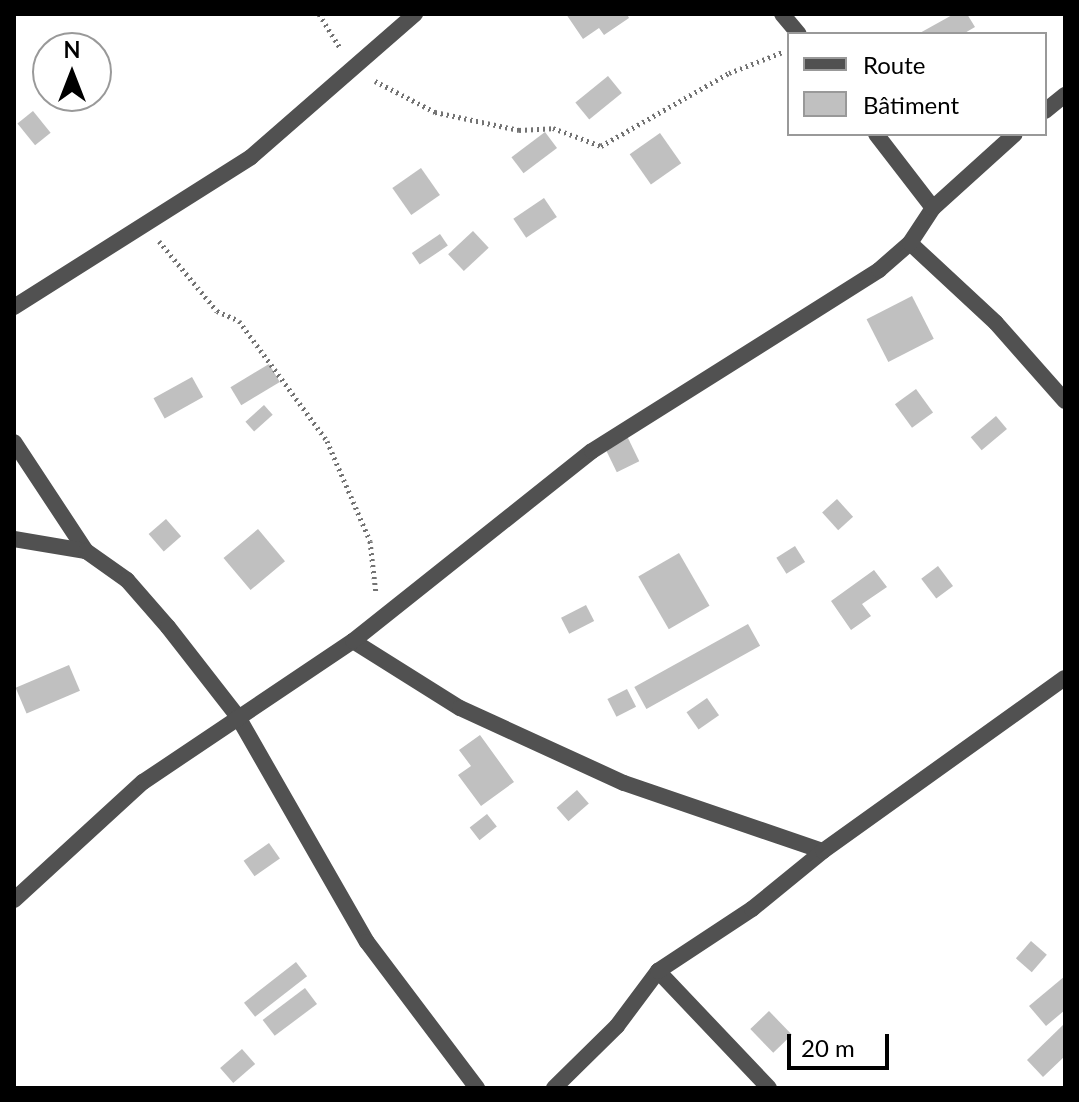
<!DOCTYPE html>
<html>
<head>
<meta charset="utf-8">
<style>
  body { margin:0 }
  #map { position:relative; width:1079px; height:1102px; overflow:hidden; background:#fff; font-family:Lato,sans-serif }
  div>[style] { position:absolute }
  .building>* { inset:0; background:#c0c0c0; transform-origin:0 0 }
  .path>* { height:5px; margin-top:-2.5px; transform-origin:0; background:repeating-linear-gradient(90deg,#737373 0 2px,transparent 0 6px) }
  .street>* { height:16px; margin:-8px; padding:0 8px; transform-origin:8px; border-radius:8px; background:#515151 }
  span { translate:-50% -50%; white-space:nowrap; text-align:center; line-height:1.15; -webkit-text-stroke:7px #fff; paint-order:stroke }
  .frame { position:absolute; inset:0; border:16px solid #000; pointer-events:none }
  .legend { position:absolute; left:787px; top:32px; width:260px; height:104px; box-sizing:border-box; background:#fff; border:2px solid #999; margin:0; padding:10px 14px; list-style:none; font-size:24px; color:#000 }
  .legend li { display:flex; align-items:center; gap:16px; height:40px }
  .legend b { width:40px; border:2px solid #999 }
  .north { position:absolute; left:32px; top:32px; width:80px; height:80px; box-sizing:border-box; background:#fff; border:2px solid #999; border-radius:50%; rotate:0deg; font-size:22px; font-weight:700; line-height:32px; text-align:center; color:#000 }
  .north::after { content:''; display:block; margin:auto; width:28px; height:36px; background:#000; clip-path:polygon(50% 0,100% 100%,50% 72%,0 100%) }
  .scale { position:absolute; left:787px; top:1034px; width:102px; height:36px; box-sizing:border-box; border:4px solid #000; border-top:0; padding-left:10px; font-size:24px; line-height:28px; white-space:nowrap; color:#000; -webkit-text-stroke:6px #fff; paint-order:stroke }
</style>
</head>
<body>
<div id="map">
  <div class="building">
    <div style="clip-path:polygon(566px 14px,627px 14px,629px 18px,604px 35px,599px 28px,583px 39px)"></div>
    <div style="clip-path:polygon(954px 14px,967px 14px,975px 27px,963px 34px,918px 34px)"></div>
    <div style="left:608px;top:76px;width:22px;height:42px;rotate:51deg"></div>
    <div style="left:33px;top:111px;width:28px;height:20px;rotate:51deg"></div>
    <div style="left:545px;top:132px;width:20px;height:42px;rotate:53deg"></div>
    <div style="left:660px;top:133px;width:37px;height:37px;rotate:55deg"></div>
    <div style="left:421px;top:168px;width:33px;height:35px;rotate:55deg"></div>
    <div style="left:544px;top:198px;width:23px;height:37px;rotate:56deg"></div>
    <div style="left:473px;top:231px;width:23px;height:34px;rotate:47deg"></div>
    <div style="left:440px;top:234px;width:14px;height:34px;rotate:56deg"></div>
    <div style="left:912px;top:296px;width:48px;height:51px;rotate:63deg"></div>
    <div style="left:269px;top:364px;width:21px;height:45px;rotate:59deg"></div>
    <div style="left:192px;top:377px;width:23px;height:44px;rotate:61deg"></div>
    <div style="left:916px;top:389px;width:29px;height:26px;rotate:54deg"></div>
    <div style="left:264px;top:405px;width:13px;height:25px;rotate:48deg"></div>
    <div style="left:996px;top:416px;width:17px;height:33px;rotate:50deg"></div>
    <div style="left:627px;top:436px;width:28px;height:25px;rotate:64deg"></div>
    <div style="left:837px;top:499px;width:24px;height:20px;rotate:48deg"></div>
    <div style="left:166px;top:519px;width:23px;height:23px;rotate:49deg"></div>
    <div style="left:258px;top:529px;width:42px;height:45px;rotate:50deg"></div>
    <div style="left:795px;top:546px;width:19px;height:22px;rotate:58deg"></div>
    <div style="left:679px;top:553px;width:61px;height:47px;rotate:60deg"></div>
    <div style="left:938px;top:566px;width:25px;height:21px;rotate:53deg"></div>
    <div style="clip-path:polygon(874px 570px,887px 587px,862px 604px,871px 616px,851px 630px,831px 601px)"></div>
    <div style="left:586px;top:605px;width:18px;height:28px;rotate:63deg"></div>
    <div style="left:748px;top:624px;width:25px;height:130px;rotate:61deg"></div>
    <div style="left:69px;top:665px;width:28px;height:58px;rotate:67deg"></div>
    <div style="left:627px;top:689px;width:20px;height:22px;rotate:63deg"></div>
    <div style="left:707px;top:698px;width:21px;height:25px;rotate:55deg"></div>
    <div style="clip-path:polygon(480px 735px,514px 782px,481px 806px,458px 775px,471px 766px,459px 750px)"></div>
    <div style="left:577px;top:790px;width:18px;height:27px;rotate:49deg"></div>
    <div style="left:487px;top:814px;width:16px;height:22px;rotate:52deg"></div>
    <div style="left:269px;top:843px;width:19px;height:31px;rotate:55deg"></div>
    <div style="left:1031px;top:941px;width:21px;height:23px;rotate:41deg"></div>
    <div style="left:296px;top:962px;width:18px;height:66px;rotate:52deg"></div>
    <div style="clip-path:polygon(1065px 976px,1065px 1010px,1046px 1026px,1029px 1006px)"></div>
    <div style="left:305px;top:988px;width:20px;height:53px;rotate:53deg"></div>
    <div style="left:769px;top:1011px;width:33px;height:26px;rotate:46deg"></div>
    <div style="clip-path:polygon(1065px 1023px,1065px 1056px,1043px 1077px,1027px 1060px)"></div>
    <div style="left:242px;top:1049px;width:20px;height:29px;rotate:49deg"></div>
  </div>
  <div class="path">
    <div style="left:319px;top:14px;width:39px;rotate:58deg"></div>
    <div style="left:375px;top:81px;width:68px;rotate:27.3deg"></div>
    <div style="left:435px;top:112px;width:86px;rotate:12.1deg"></div>
    <div style="left:519px;top:130px;width:34px;rotate:-3deg"></div>
    <div style="left:553px;top:128px;width:51px;rotate:20.6deg"></div>
    <div style="left:601px;top:146px;width:147px;rotate:-29.7deg"></div>
    <div style="left:729px;top:73px;width:58px;rotate:-21.3deg"></div>
    <div style="left:159px;top:241px;width:91px;rotate:50.4deg"></div>
    <div style="left:217px;top:311px;width:24px;rotate:24deg"></div>
    <div style="left:239px;top:321px;width:149px;rotate:53.7deg"></div>
    <div style="left:327px;top:441px;width:109px;rotate:66.7deg"></div>
    <div style="left:370px;top:541px;width:53px;rotate:83.5deg"></div>
  </div>
  <div class="street">
    <div style="left:782px;top:14px;width:26px;rotate:50deg"></div>
    <div style="left:1045px;top:111px;width:26px;rotate:-39deg"></div>
    <div style="left:876px;top:134px;width:93px;rotate:52.4deg"></div>
    <div style="left:910px;top:243px;width:117px;rotate:42.9deg"></div>
    <div style="left:996px;top:323px;width:104px;rotate:48.5deg"></div>
    <div style="left:14px;top:307px;width:280px;rotate:-32.3deg"></div>
    <div style="left:251px;top:157px;width:218px;rotate:-41.1deg"></div>
    <div style="left:14px;top:442px;width:131px;rotate:56.6deg"></div>
    <div style="left:14px;top:539px;width:73px;rotate:9.5deg"></div>
    <div style="left:86px;top:551px;width:50px;rotate:35.3deg"></div>
    <div style="left:127px;top:580px;width:62px;rotate:48.9deg"></div>
    <div style="left:168px;top:627px;width:114px;rotate:52.1deg"></div>
    <div style="left:238px;top:717px;width:259px;rotate:60.2deg"></div>
    <div style="left:367px;top:942px;width:183px;rotate:53deg"></div>
    <div style="left:353px;top:641px;width:126px;rotate:32.1deg"></div>
    <div style="left:460px;top:708px;width:180px;rotate:24.6deg"></div>
    <div style="left:624px;top:783px;width:210px;rotate:18.9deg"></div>
    <div style="left:14px;top:900px;width:175px;rotate:-42.5deg"></div>
    <div style="left:143px;top:782px;width:253px;rotate:-33.9deg"></div>
    <div style="left:353px;top:641px;width:305px;rotate:-38.5deg"></div>
    <div style="left:592px;top:451px;width:339px;rotate:-32.2deg"></div>
    <div style="left:879px;top:270px;width:41px;rotate:-41.1deg"></div>
    <div style="left:910px;top:243px;width:42px;rotate:-56.7deg"></div>
    <div style="left:933px;top:208px;width:110px;rotate:-42.1deg"></div>
    <div style="left:658px;top:971px;width:161px;rotate:46.5deg"></div>
    <div style="left:554px;top:1088px;width:88px;rotate:-44.5deg"></div>
    <div style="left:617px;top:1026px;width:69px;rotate:-53.3deg"></div>
    <div style="left:658px;top:971px;width:113px;rotate:-33.4deg"></div>
    <div style="left:752px;top:909px;width:92px;rotate:-39.2deg"></div>
    <div style="left:823px;top:851px;width:297px;rotate:-35.6deg"></div>
  </div>
  <div class="frame"></div>
  <ul class="legend">
  <li><b style="height:10px;background:#515151"></b>Route</li>
  <li><b style="height:22px;background:#c0c0c0"></b>Bâtiment</li>
  </ul>
  <div class="north">N</div>
  <div class="scale">20 m</div>
</div>
</body>
</html>
